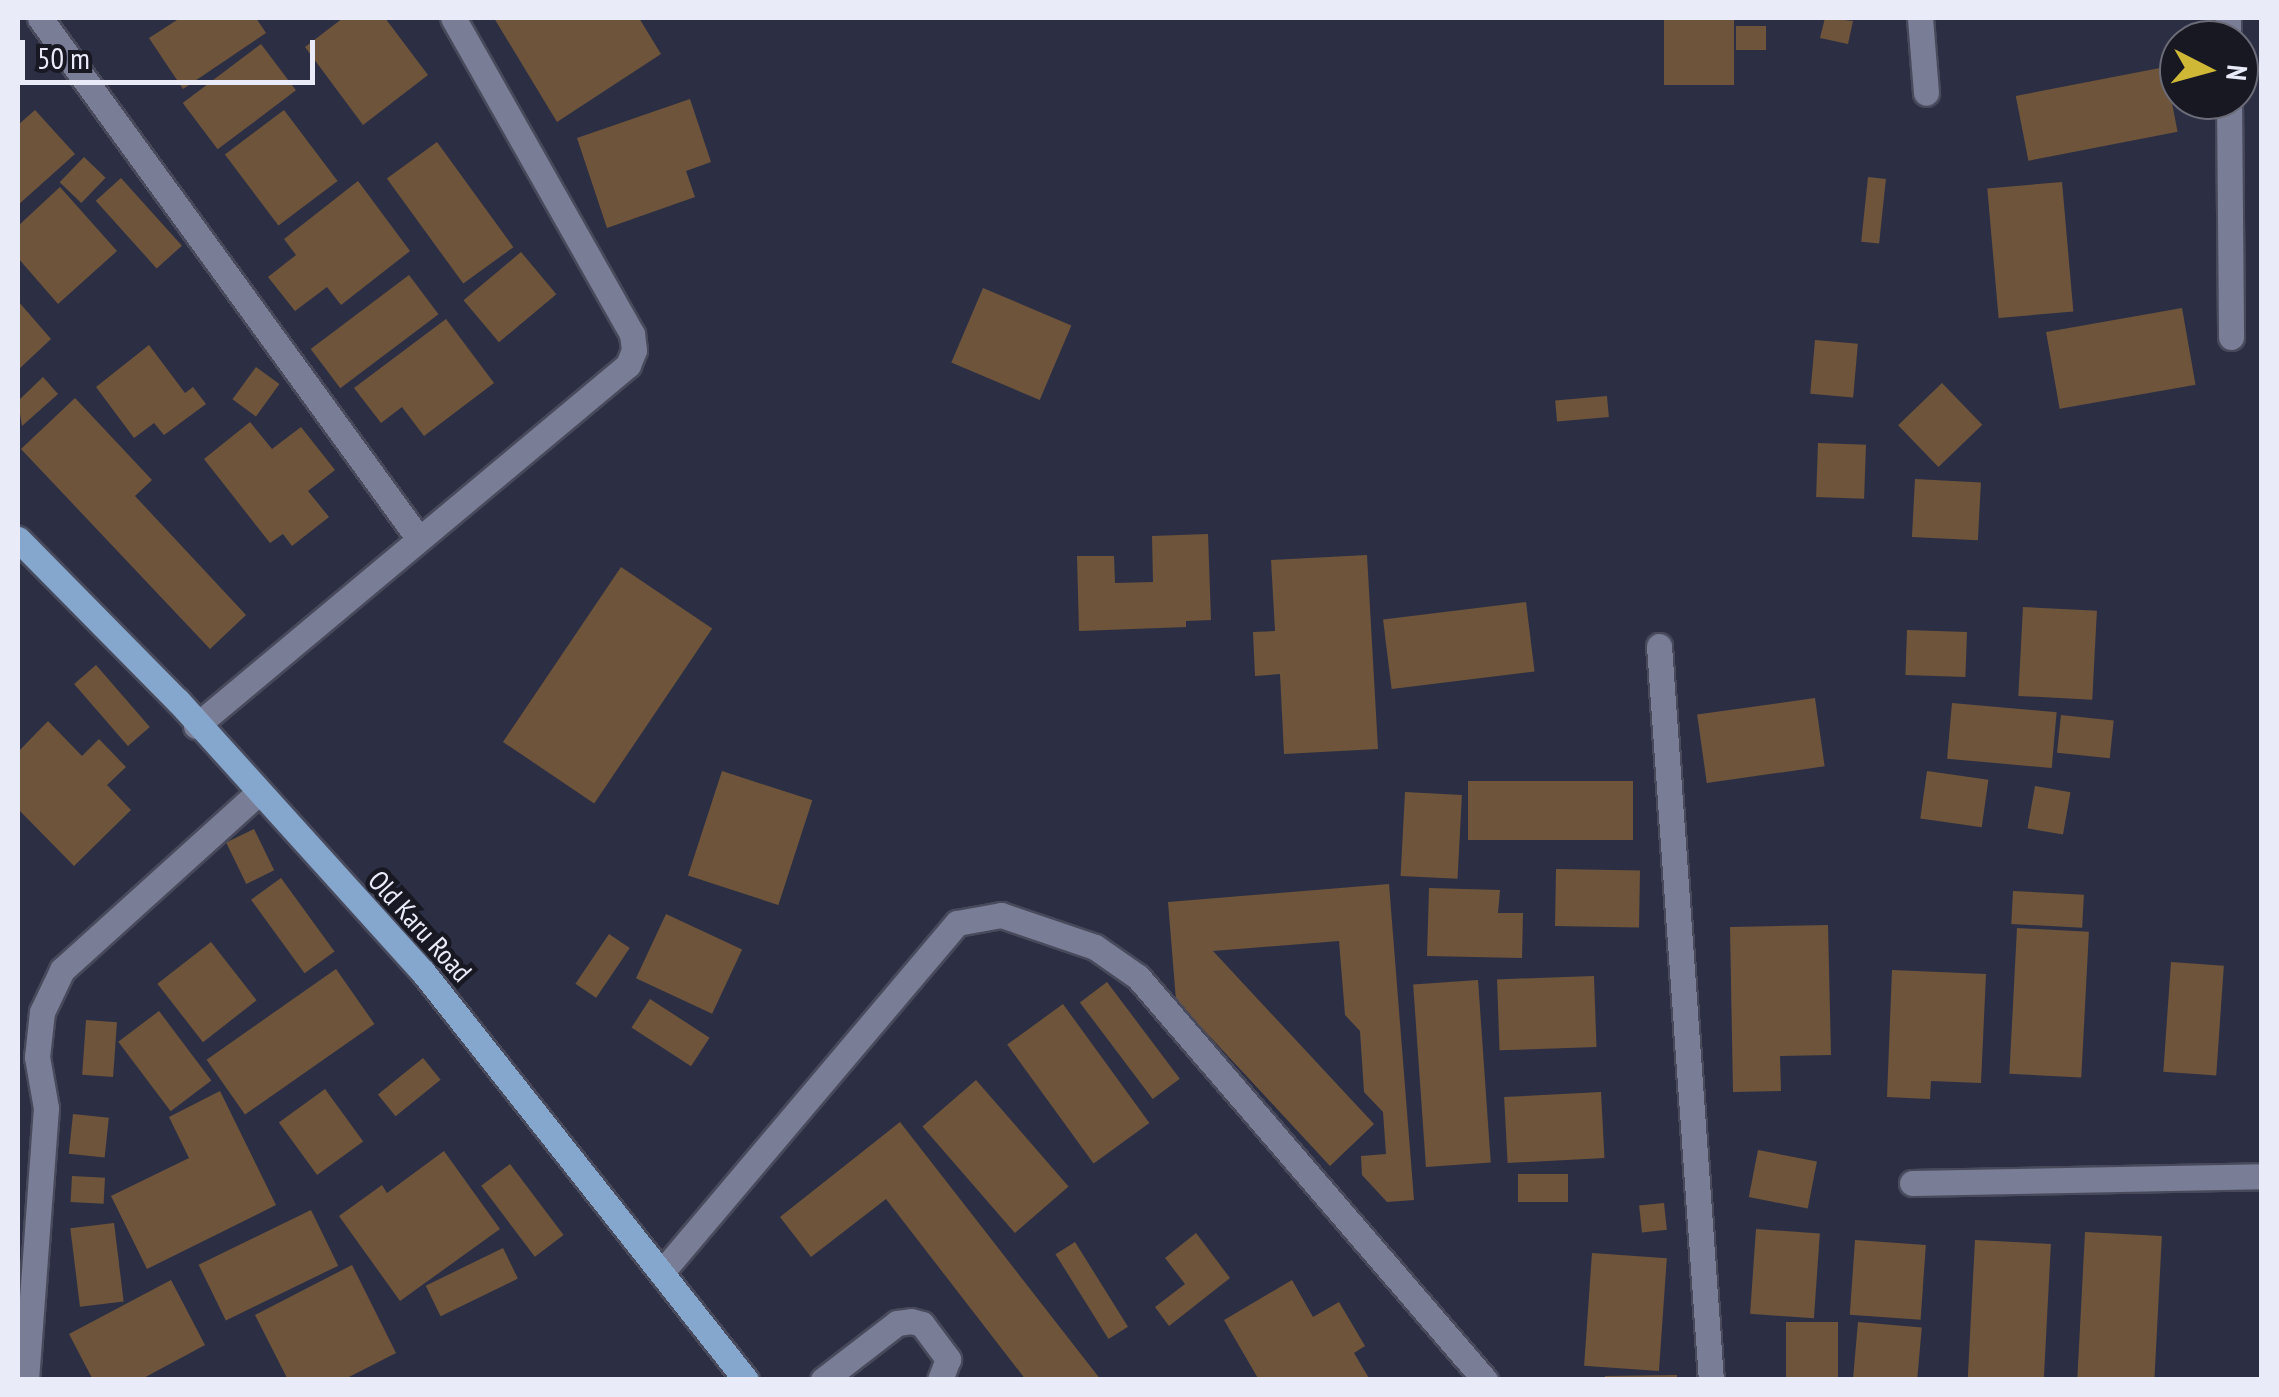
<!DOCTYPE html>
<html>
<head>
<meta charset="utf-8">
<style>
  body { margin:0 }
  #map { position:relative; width:2279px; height:1397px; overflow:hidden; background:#2c2f44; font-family:"PT Sans Narrow",sans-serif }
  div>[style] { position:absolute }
  .building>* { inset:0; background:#6e543a; transform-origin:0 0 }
  .roads { filter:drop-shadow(2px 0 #484a5c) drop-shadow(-2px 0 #484a5c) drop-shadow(0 2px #484a5c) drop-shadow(0 -2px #484a5c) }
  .minor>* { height:25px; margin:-12.5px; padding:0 12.5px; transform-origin:12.5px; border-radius:12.5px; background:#797d96 }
  .major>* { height:25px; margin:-12.5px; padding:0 12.5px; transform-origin:12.5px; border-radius:12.5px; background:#85a7ce }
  span { translate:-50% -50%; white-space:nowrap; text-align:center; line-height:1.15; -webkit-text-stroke:9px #171822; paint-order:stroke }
  .street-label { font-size:28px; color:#e9ebf9 }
  .frame { position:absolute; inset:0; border:20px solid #e9ebf9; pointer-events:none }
  .north { position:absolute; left:2159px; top:20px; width:100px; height:100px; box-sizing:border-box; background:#171822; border:2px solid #6b6c78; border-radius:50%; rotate:96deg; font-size:28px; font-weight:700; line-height:40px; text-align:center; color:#e9ebf9 }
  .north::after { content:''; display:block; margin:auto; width:35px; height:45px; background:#d0b837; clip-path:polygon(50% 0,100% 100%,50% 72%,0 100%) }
  .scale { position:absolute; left:20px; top:40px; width:295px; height:45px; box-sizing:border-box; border:5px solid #e9ebf9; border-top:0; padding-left:12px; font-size:30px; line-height:35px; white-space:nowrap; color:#e9ebf9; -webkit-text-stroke:8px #171822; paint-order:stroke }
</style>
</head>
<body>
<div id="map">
  <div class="building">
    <div style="clip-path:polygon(180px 18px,256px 18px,266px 33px,183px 89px,149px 38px)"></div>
    <div style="clip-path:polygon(343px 18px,385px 18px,428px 75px,363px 125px,305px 47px)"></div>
    <div style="clip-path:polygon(494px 18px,639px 18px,661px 54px,557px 122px)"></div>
    <div style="left:1664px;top:18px;width:70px;height:67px"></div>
    <div style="clip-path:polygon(1825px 18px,1853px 21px,1848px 44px,1820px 38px)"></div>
    <div style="left:1736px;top:26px;width:30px;height:24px"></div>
    <div style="left:261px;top:44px;width:58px;height:98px;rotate:53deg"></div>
    <div style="left:2165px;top:67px;width:66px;height:152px;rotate:79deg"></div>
    <div style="clip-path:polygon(690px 99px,711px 162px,686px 171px,695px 197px,607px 228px,577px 138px)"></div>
    <div style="clip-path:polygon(35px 110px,75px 154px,18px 205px,18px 125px)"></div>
    <div style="left:284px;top:110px;width:89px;height:74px;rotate:53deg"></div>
    <div style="left:437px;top:142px;width:130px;height:62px;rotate:54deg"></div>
    <div style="left:84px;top:157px;width:30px;height:35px;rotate:44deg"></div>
    <div style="left:1868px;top:177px;width:18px;height:65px;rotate:6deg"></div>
    <div style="left:121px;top:178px;width:91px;height:34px;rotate:48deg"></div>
    <div style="clip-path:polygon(358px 181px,410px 251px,341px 305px,327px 287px,295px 311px,268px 277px,296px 255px,284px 239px)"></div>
    <div style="left:2062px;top:182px;width:130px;height:75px;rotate:85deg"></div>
    <div style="clip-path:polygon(60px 187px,117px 251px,58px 304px,18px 258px,18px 226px)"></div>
    <div style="left:521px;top:252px;width:55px;height:75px;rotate:50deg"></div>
    <div style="left:409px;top:275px;width:49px;height:123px;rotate:53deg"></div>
    <div style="left:983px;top:288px;width:96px;height:81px;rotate:23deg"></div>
    <div style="clip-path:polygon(18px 301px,51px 339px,18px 370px)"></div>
    <div style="left:2182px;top:308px;width:78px;height:138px;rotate:80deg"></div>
    <div style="clip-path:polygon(446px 319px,494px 383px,424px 436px,402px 407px,381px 423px,354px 388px)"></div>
    <div style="left:1815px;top:340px;width:43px;height:54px;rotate:5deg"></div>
    <div style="clip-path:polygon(149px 345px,185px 393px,193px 387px,206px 404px,164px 435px,154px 423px,134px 438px,96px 387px)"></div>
    <div style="left:256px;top:367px;width:29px;height:40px;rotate:36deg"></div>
    <div style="clip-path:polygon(43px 377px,58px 394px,22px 426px,18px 401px)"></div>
    <div style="left:1942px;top:383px;width:58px;height:61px;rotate:46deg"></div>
    <div style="left:1607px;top:396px;width:21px;height:52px;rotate:85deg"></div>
    <div style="clip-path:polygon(75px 398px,152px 480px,135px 496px,246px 615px,210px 649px,21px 449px)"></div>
    <div style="clip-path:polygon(250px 422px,272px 449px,301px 427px,335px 470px,308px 491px,329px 517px,292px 546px,283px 534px,270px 543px,204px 459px)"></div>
    <div style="left:1818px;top:443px;width:48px;height:54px;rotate:2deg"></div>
    <div style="left:1915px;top:479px;width:66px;height:58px;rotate:3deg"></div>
    <div style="clip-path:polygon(1208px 534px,1211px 620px,1186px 621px,1186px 627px,1079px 631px,1077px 556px,1114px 556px,1115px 583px,1153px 582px,1152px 536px)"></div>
    <div style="clip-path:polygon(1367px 555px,1378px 749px,1284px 754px,1280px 674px,1255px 676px,1253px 632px,1275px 631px,1271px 560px)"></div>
    <div style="left:621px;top:567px;width:110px;height:211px;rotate:34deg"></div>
    <div style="left:1526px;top:602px;width:70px;height:144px;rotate:83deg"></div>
    <div style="left:2023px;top:607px;width:74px;height:89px;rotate:3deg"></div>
    <div style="left:1907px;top:630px;width:60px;height:45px;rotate:2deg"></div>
    <div style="left:96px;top:665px;width:82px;height:29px;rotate:49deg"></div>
    <div style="left:1815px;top:698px;width:69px;height:119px;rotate:82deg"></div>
    <div style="left:1952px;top:703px;width:105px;height:56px;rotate:5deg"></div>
    <div style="left:2061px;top:715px;width:53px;height:38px;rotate:6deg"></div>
    <div style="clip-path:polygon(48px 721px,82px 756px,99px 739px,126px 767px,107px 785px,131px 810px,74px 866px,18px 809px,18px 752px)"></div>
    <div style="left:722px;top:771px;width:95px;height:110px;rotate:18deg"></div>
    <div style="left:1927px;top:771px;width:62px;height:48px;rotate:8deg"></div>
    <div style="left:1633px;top:781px;width:59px;height:165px;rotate:90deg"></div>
    <div style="left:2035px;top:786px;width:36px;height:43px;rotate:10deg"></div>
    <div style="left:1405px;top:792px;width:57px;height:84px;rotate:3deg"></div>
    <div style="left:254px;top:829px;width:46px;height:31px;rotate:64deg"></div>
    <div style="left:1556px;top:869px;width:84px;height:57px;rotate:1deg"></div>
    <div style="left:281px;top:878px;width:91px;height:37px;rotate:54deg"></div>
    <div style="clip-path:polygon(1389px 884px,1414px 1200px,1387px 1202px,1362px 1175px,1361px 1156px,1386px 1154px,1383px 1112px,1364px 1092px,1360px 1031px,1345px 1015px,1339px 941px,1213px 951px,1374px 1124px,1330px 1166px,1176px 1000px,1168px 902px)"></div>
    <div style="clip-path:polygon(1429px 888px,1500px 890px,1498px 913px,1523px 913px,1522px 958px,1427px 956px)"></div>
    <div style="left:2013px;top:891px;width:71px;height:33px;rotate:3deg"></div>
    <div style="left:666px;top:914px;width:84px;height:71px;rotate:25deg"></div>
    <div style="clip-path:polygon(1828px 925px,1831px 1055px,1780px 1056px,1781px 1091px,1733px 1092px,1730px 927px)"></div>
    <div style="left:2017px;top:928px;width:72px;height:146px;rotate:3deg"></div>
    <div style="left:609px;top:934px;width:25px;height:60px;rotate:34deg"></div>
    <div style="left:211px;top:942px;width:74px;height:68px;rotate:52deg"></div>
    <div style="left:2171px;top:962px;width:53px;height:110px;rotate:4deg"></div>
    <div style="left:336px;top:969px;width:67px;height:158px;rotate:55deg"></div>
    <div style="clip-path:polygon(1892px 970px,1986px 974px,1981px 1083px,1931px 1081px,1930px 1099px,1887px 1097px)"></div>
    <div style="left:1594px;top:976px;width:71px;height:97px;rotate:88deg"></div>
    <div style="left:1478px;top:980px;width:183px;height:65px;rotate:86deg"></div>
    <div style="left:1107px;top:982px;width:121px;height:34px;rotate:53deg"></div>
    <div style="left:650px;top:999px;width:71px;height:34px;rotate:33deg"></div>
    <div style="left:1063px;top:1004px;width:147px;height:69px;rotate:54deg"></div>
    <div style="left:159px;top:1011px;width:87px;height:51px;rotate:53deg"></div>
    <div style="left:86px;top:1020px;width:31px;height:55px;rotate:4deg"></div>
    <div style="left:423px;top:1058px;width:28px;height:58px;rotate:51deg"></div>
    <div style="left:976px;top:1080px;width:141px;height:71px;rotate:49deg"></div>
    <div style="left:325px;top:1089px;width:65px;height:57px;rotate:54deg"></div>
    <div style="clip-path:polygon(220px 1091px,276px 1205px,147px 1269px,111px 1196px,189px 1158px,169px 1117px)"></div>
    <div style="left:1601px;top:1092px;width:66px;height:97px;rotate:87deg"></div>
    <div style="left:73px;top:1114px;width:36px;height:40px;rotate:6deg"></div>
    <div style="clip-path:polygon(900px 1122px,1101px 1380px,1026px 1380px,886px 1199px,811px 1257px,780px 1217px)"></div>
    <div style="left:1758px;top:1150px;width:60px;height:48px;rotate:11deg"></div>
    <div style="clip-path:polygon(444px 1151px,500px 1229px,400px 1301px,339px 1216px,382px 1185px,387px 1193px)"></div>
    <div style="left:510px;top:1164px;width:89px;height:36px;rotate:53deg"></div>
    <div style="left:1518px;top:1174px;width:50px;height:28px"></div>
    <div style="left:72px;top:1176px;width:33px;height:26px;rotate:3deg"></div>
    <div style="left:1664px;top:1203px;width:27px;height:25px;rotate:84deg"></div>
    <div style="left:311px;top:1210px;width:62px;height:125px;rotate:64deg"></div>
    <div style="left:114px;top:1223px;width:79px;height:44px;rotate:83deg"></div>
    <div style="left:1756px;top:1229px;width:64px;height:85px;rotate:4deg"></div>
    <div style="left:2085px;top:1232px;width:77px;height:148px;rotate:3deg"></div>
    <div style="clip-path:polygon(1196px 1233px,1230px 1278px,1169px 1326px,1155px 1307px,1185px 1284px,1165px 1258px)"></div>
    <div style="left:1855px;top:1240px;width:71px;height:75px;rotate:4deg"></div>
    <div style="left:1975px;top:1240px;width:76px;height:140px;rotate:3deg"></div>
    <div style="left:1075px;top:1242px;width:100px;height:23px;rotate:58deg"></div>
    <div style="left:503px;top:1248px;width:34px;height:86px;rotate:64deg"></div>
    <div style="left:1592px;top:1253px;width:75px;height:113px;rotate:4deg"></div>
    <div style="clip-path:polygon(352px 1265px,396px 1353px,343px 1380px,288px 1380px,255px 1315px)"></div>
    <div style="clip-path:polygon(171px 1280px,205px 1345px,140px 1380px,93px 1380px,69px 1334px)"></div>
    <div style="clip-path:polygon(1292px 1280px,1313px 1317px,1339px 1302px,1365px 1346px,1354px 1353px,1370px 1380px,1259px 1380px,1224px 1320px)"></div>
    <div style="left:1786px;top:1322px;width:52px;height:58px"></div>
    <div style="left:1858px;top:1322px;width:64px;height:58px;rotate:5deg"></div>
    <div style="clip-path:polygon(1677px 1375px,1677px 1380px,1605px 1380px,1605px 1376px)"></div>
  </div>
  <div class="roads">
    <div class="minor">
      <div style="left:40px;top:18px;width:644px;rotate:53.97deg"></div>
      <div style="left:1920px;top:18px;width:75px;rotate:85.4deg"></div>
      <div style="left:2228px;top:18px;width:22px;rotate:90deg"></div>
      <div style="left:2229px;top:100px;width:237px;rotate:89.5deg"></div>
      <div style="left:1659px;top:646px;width:736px;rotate:85.95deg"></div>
      <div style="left:196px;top:726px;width:563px;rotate:-39.88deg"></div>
      <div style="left:628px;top:365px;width:16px;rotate:-68deg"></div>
      <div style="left:634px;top:350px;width:16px;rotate:-97deg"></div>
      <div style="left:632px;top:334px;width:363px;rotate:-119.5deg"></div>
      <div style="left:1912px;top:1183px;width:350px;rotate:-1.1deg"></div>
      <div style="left:662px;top:1272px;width:457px;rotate:-49.8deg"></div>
      <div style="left:957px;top:923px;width:45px;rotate:-10.3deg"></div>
      <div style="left:1001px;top:915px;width:99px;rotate:18.8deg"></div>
      <div style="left:1095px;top:947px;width:52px;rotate:34.9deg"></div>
      <div style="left:1138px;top:977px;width:532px;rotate:49.27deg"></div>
      <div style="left:26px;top:1380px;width:273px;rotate:-85.8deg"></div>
      <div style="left:46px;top:1108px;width:52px;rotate:-100deg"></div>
      <div style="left:37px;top:1057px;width:45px;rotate:-83.7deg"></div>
      <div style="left:42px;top:1012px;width:47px;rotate:-64.5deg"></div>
      <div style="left:62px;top:970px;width:264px;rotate:-42.1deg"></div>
      <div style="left:823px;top:1380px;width:93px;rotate:-37.6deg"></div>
      <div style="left:897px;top:1323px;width:14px;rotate:-8deg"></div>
      <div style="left:911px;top:1321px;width:11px;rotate:15deg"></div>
      <div style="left:922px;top:1324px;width:44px;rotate:53.4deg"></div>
      <div style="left:948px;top:1359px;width:22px;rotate:111deg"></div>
    </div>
    <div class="major">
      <div style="left:18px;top:539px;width:228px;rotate:45.4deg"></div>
      <div style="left:178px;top:701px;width:365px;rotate:47.9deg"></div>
      <div style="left:423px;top:972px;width:520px;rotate:51.63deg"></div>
    </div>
  </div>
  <div class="street-label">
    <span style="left:420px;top:926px;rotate:48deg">Old Karu Road</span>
  </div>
  <div class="frame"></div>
  <div class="north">N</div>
  <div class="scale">50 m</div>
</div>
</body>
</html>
